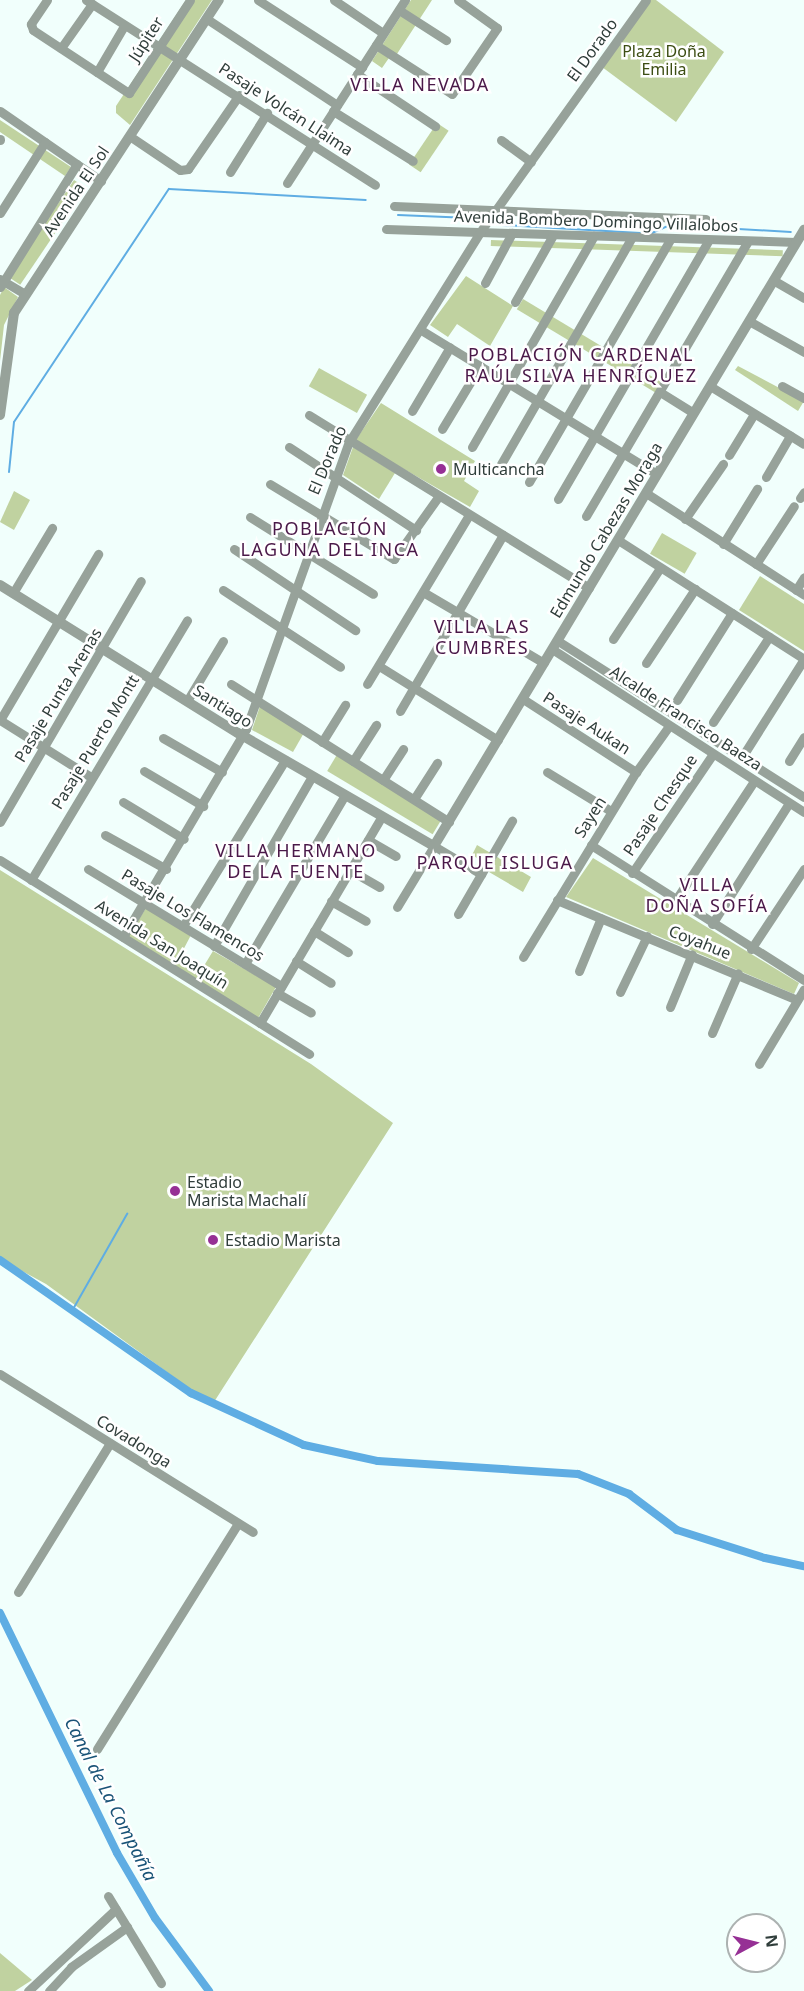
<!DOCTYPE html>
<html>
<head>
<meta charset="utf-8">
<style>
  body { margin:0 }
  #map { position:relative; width:804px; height:1991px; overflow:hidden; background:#f1fffc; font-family:"Noto Sans",sans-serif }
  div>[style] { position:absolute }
  .green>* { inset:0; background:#c0d2a0; transform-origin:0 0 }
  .stream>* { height:2px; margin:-1px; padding:0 1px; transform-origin:1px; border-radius:1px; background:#5fade3 }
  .canal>* { height:8px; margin:-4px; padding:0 4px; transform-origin:4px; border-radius:4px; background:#5fade3 }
  .minor>* { height:9px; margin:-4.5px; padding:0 4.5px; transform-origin:4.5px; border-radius:4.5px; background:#97a29a }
  .tertiary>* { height:10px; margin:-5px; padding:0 5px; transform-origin:5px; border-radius:5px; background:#97a29a }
  .dots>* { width:16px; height:16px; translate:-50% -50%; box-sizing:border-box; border:3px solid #fff; border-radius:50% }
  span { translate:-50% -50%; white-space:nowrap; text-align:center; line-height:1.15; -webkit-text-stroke:5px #fff; paint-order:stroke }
  .street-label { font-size:16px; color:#303e3b }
  .park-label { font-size:16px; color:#3c4d13 }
  .poi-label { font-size:16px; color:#303e3b }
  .left { translate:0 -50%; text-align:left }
  .neighbourhood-label { font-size:18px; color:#4a1949; letter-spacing:1.5px }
  .water-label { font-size:18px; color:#195377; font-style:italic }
  .north { position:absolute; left:726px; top:1913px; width:60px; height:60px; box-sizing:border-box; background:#fff; border:2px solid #acb2b1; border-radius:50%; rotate:83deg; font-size:16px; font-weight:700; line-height:24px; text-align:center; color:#303e3b }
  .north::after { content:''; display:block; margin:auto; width:21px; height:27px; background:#963095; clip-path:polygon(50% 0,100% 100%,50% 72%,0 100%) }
</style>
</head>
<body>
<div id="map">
  <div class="green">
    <div style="clip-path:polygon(186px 0,212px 0,130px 125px,116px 113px,116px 106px)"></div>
    <div style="clip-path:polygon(411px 0,432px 0,395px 57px,391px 55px,382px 68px,372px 61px)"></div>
    <div style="clip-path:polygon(649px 0,656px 0,724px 52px,676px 122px,602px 67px)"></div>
    <div style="clip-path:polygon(0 120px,71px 167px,65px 176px,0 132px)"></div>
    <div style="left:437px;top:123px;width:14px;height:50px;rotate:34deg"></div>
    <div style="left:74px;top:180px;width:14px;height:117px;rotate:34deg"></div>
    <div style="left:491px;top:240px;width:292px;height:6px;rotate:2deg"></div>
    <div style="clip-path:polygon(466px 276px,513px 306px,490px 346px,457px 324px,448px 337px,430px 325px)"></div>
    <div style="clip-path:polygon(4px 287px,18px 297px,4px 325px,0 361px,0 295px)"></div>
    <div style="left:523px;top:299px;width:163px;height:12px;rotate:31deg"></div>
    <div style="clip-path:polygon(738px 366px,804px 401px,798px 411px,735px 370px)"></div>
    <div style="left:319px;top:368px;width:55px;height:21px;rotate:29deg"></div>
    <div style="clip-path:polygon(381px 403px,475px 461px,464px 481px,479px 491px,470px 507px,355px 441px)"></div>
    <div style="clip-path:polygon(353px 447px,395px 473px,379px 499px,343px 475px)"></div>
    <div style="clip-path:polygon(14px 491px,30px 500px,14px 530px,0 522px)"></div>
    <div style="left:662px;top:533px;width:40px;height:24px;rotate:30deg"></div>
    <div style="clip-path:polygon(760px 576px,804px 604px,804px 651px,739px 610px)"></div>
    <div style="clip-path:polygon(261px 703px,305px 731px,293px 752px,252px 730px)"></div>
    <div style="left:338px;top:753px;width:123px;height:21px;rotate:31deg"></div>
    <div style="clip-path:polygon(477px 845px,531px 877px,523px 892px,489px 872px,492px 867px,472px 855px)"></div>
    <div style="clip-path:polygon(593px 858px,799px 983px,794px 994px,566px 897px)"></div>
    <div style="clip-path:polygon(0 870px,311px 1064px,393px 1123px,214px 1402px,193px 1391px,46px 1284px,0 1259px)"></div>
    <div style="clip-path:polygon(146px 908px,191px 935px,180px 956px,202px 969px,213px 951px,276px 987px,257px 1020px,128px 937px)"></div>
    <div style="clip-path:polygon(0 1953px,32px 1980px,15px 1991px,0 1991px)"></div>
  </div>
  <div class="stream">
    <div style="left:398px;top:215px;width:72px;rotate:2.4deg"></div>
    <div style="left:502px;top:225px;width:138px;rotate:3.3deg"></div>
    <div style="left:652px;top:233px;width:20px;rotate:-24deg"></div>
    <div style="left:670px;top:225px;width:121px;rotate:3.3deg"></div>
    <div style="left:9px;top:472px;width:50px;rotate:-84.3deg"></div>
    <div style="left:14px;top:422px;width:280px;rotate:-56.4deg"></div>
    <div style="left:169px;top:189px;width:197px;rotate:3.2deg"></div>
    <div style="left:72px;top:1311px;width:112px;rotate:-60.4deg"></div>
  </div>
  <div class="canal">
    <div style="left:0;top:1260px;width:233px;rotate:34.9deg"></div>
    <div style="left:191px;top:1393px;width:124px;rotate:24.7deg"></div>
    <div style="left:304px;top:1445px;width:76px;rotate:12.2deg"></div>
    <div style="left:378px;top:1461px;width:200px;rotate:3.7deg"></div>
    <div style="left:578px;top:1474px;width:55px;rotate:21.4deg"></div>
    <div style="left:629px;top:1494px;width:60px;rotate:36.9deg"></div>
    <div style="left:677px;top:1530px;width:92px;rotate:17.7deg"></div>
    <div style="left:765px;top:1558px;width:40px;rotate:12deg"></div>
    <div style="left:0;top:1613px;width:267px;rotate:64deg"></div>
    <div style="left:117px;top:1853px;width:75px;rotate:59.7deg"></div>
    <div style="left:155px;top:1918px;width:91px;rotate:53.5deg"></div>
  </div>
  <div class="minor">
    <div style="left:47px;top:0;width:29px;rotate:124deg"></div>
    <div style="left:31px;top:24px;width:6px;rotate:72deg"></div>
    <div style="left:33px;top:30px;width:115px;rotate:33.3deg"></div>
    <div style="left:129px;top:93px;width:111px;rotate:-56.7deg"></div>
    <div style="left:86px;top:0;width:343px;rotate:32.6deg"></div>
    <div style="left:258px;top:0;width:124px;rotate:32.8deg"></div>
    <div style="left:334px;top:0;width:59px;rotate:34deg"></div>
    <div style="left:399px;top:10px;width:56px;rotate:32.6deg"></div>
    <div style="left:207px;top:19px;width:156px;rotate:33.5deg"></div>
    <div style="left:376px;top:45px;width:90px;rotate:32.8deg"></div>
    <div style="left:452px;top:94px;width:80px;rotate:-55.7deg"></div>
    <div style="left:497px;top:28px;width:48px;rotate:-144.3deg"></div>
    <div style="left:61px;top:48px;width:54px;rotate:-54.8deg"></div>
    <div style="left:97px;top:72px;width:53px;rotate:-59.6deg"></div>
    <div style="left:357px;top:74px;width:94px;rotate:33.7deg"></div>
    <div style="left:0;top:111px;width:123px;rotate:34.7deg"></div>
    <div style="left:333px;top:111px;width:94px;rotate:32deg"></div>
    <div style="left:131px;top:137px;width:59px;rotate:34deg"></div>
    <div style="left:180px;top:170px;width:8px;rotate:-7deg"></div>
    <div style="left:188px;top:169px;width:90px;rotate:-55.4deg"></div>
    <div style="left:0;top:140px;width:1px;rotate:-90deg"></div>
    <div style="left:501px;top:140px;width:37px;rotate:36deg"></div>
    <div style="left:230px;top:172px;width:70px;rotate:-57.9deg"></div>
    <div style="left:287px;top:183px;width:218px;rotate:-57.2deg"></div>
    <div style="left:394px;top:206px;width:312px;rotate:2.4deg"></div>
    <div style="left:0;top:213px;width:84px;rotate:-57.6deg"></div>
    <div style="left:386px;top:229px;width:410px;rotate:1.8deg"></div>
    <div style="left:0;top:279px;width:29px;rotate:31deg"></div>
    <div style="left:773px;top:280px;width:36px;rotate:30deg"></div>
    <div style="left:485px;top:283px;width:57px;rotate:-61.6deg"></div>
    <div style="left:0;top:287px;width:145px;rotate:-58deg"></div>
    <div style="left:515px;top:302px;width:77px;rotate:-60.4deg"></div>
    <div style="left:749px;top:321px;width:63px;rotate:29.4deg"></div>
    <div style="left:421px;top:330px;width:276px;rotate:31.4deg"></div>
    <div style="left:710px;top:386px;width:110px;rotate:31.7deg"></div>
    <div style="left:782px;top:386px;width:25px;rotate:29deg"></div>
    <div style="left:660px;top:392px;width:39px;rotate:32deg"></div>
    <div style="left:412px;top:411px;width:74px;rotate:-59.3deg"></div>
    <div style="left:309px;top:415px;width:329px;rotate:31.7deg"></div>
    <div style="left:442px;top:429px;width:74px;rotate:-58.9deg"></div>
    <div style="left:289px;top:447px;width:152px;rotate:33.2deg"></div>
    <div style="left:472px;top:447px;width:244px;rotate:-60deg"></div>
    <div style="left:729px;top:455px;width:48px;rotate:-58.6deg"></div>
    <div style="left:501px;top:464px;width:262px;rotate:-60deg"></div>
    <div style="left:766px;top:477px;width:48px;rotate:-59.7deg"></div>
    <div style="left:529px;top:482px;width:282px;rotate:-59.8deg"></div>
    <div style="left:270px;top:484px;width:145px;rotate:31.2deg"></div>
    <div style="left:394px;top:559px;width:76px;rotate:-54.6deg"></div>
    <div style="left:646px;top:493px;width:188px;rotate:32.8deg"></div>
    <div style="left:800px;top:498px;width:7px;rotate:-56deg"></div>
    <div style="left:558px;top:499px;width:300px;rotate:-59.8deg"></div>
    <div style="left:586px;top:516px;width:319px;rotate:-59.5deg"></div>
    <div style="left:250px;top:517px;width:145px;rotate:32deg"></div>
    <div style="left:685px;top:519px;width:67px;rotate:-55.4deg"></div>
    <div style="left:618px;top:540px;width:221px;rotate:32.6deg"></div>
    <div style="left:723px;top:544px;width:65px;rotate:-58.3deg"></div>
    <div style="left:234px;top:549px;width:146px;rotate:33.8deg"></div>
    <div style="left:756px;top:564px;width:69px;rotate:-56.8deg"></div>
    <div style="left:223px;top:590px;width:140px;rotate:33.3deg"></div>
    <div style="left:796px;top:590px;width:15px;rotate:-58deg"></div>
    <div style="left:423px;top:592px;width:140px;rotate:30.4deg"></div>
    <div style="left:13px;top:593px;width:76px;rotate:-59deg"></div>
    <div style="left:613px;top:639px;width:85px;rotate:-56.5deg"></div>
    <div style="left:558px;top:641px;width:291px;rotate:32.4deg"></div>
    <div style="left:552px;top:649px;width:300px;rotate:32.9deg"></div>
    <div style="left:646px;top:663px;width:89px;rotate:-56.5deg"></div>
    <div style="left:379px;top:666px;width:140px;rotate:31.9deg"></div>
    <div style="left:231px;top:684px;width:258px;rotate:32.3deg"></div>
    <div style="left:367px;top:684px;width:197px;rotate:-58.9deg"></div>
    <div style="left:523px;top:699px;width:135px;rotate:32.9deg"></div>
    <div style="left:677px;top:700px;width:103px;rotate:-57.7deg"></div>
    <div style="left:187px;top:701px;width:70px;rotate:-59deg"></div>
    <div style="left:400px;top:711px;width:204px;rotate:-59.7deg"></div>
    <div style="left:0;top:720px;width:193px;rotate:-59.4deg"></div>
    <div style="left:0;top:720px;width:107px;rotate:32.1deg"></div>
    <div style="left:713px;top:722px;width:102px;rotate:-56.6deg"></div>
    <div style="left:163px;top:738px;width:68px;rotate:30deg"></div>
    <div style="left:322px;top:742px;width:44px;rotate:-58.1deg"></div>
    <div style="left:742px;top:757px;width:116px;rotate:-57.7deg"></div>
    <div style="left:353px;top:761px;width:43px;rotate:-57.4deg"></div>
    <div style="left:789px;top:761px;width:28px;rotate:-58deg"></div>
    <div style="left:144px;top:771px;width:69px;rotate:30.7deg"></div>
    <div style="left:547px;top:772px;width:75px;rotate:31.4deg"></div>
    <div style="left:383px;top:780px;width:37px;rotate:-57deg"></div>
    <div style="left:414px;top:799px;width:43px;rotate:-57.4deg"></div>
    <div style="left:123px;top:802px;width:71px;rotate:31.2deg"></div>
    <div style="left:0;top:822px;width:279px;rotate:-59.7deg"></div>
    <div style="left:105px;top:835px;width:70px;rotate:29.1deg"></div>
    <div style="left:368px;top:840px;width:32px;rotate:30deg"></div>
    <div style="left:591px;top:845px;width:252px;rotate:32.4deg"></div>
    <div style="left:0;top:860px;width:365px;rotate:32.1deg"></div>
    <div style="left:88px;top:869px;width:226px;rotate:31.2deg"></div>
    <div style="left:350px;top:870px;width:34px;rotate:30deg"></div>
    <div style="left:632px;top:873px;width:144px;rotate:-55.8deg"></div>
    <div style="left:31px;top:880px;width:303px;rotate:-59deg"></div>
    <div style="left:557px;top:900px;width:260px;rotate:22.6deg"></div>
    <div style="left:331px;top:901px;width:40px;rotate:29.7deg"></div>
    <div style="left:675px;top:901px;width:144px;rotate:-56.6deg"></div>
    <div style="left:397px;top:907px;width:71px;rotate:-58.8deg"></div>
    <div style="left:434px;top:846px;width:55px;rotate:30.8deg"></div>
    <div style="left:458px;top:914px;width:108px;rotate:-59.9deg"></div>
    <div style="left:712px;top:924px;width:143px;rotate:-57.5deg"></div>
    <div style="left:183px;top:926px;width:195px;rotate:-58.4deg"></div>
    <div style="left:314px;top:931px;width:40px;rotate:32deg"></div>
    <div style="left:123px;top:937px;width:242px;rotate:-59.4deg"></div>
    <div style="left:246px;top:729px;width:305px;rotate:-70.3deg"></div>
    <div style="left:349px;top:442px;width:248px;rotate:-58deg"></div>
    <div style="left:480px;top:232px;width:285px;rotate:-54.4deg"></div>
    <div style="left:214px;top:946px;width:196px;rotate:-60deg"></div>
    <div style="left:751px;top:949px;width:96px;rotate:-56.5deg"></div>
    <div style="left:523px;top:957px;width:217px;rotate:-58.6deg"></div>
    <div style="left:636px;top:772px;width:57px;rotate:-54.3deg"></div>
    <div style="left:296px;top:961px;width:41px;rotate:32.2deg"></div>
    <div style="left:245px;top:964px;width:196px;rotate:-59.4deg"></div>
    <div style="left:579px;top:971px;width:57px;rotate:-67.5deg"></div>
    <div style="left:620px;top:992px;width:62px;rotate:-64.3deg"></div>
    <div style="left:277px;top:993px;width:39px;rotate:30deg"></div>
    <div style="left:670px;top:1007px;width:57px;rotate:-67.5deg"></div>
    <div style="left:260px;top:1023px;width:240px;rotate:-59.5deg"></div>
    <div style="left:712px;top:1033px;width:65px;rotate:-66.6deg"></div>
    <div style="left:759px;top:1064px;width:87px;rotate:-59deg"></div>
    <div style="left:0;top:1374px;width:298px;rotate:32deg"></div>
    <div style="left:18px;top:1592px;width:175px;rotate:-58.3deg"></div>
    <div style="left:97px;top:1749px;width:266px;rotate:-58deg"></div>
    <div style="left:108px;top:1896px;width:102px;rotate:58.7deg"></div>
    <div style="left:28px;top:1991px;width:120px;rotate:-43deg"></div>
    <div style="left:49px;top:1991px;width:33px;rotate:-47deg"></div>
    <div style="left:71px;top:1967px;width:69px;rotate:-35.5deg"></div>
  </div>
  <div class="tertiary">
    <div style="left:0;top:415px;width:103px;rotate:-82.2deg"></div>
    <div style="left:14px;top:313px;width:374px;rotate:-56.8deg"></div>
    <div style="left:0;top:585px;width:280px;rotate:31.9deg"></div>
    <div style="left:238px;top:733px;width:226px;rotate:30deg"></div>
    <div style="left:434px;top:846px;width:719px;rotate:-59.01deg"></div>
  </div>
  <div class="dots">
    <div style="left:441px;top:469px;background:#963095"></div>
    <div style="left:175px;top:1191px;background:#963095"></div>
    <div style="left:213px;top:1240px;background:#963095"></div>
  </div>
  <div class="street-label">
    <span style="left:146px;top:39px;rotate:-57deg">Júpiter</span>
    <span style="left:592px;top:50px;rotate:-54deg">El Dorado</span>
    <span style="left:286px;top:109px;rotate:33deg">Pasaje Volcán Llaima</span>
    <span style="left:76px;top:191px;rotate:-56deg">Avenida El Sol</span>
    <span style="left:596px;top:221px;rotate:2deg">Avenida Bombero Domingo Villalobos</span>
    <span style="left:327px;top:460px;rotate:-67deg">El Dorado</span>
    <span style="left:606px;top:530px;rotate:-59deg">Edmundo Cabezas Moraga</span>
    <span style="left:58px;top:695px;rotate:-59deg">Pasaje Punta Arenas</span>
    <span style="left:223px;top:706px;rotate:32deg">Santiago</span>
    <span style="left:686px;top:718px;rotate:33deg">Alcalde Francisco Baeza</span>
    <span style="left:587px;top:723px;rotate:33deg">Pasaje Aukan</span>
    <span style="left:95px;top:742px;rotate:-59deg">Pasaje Puerto Montt</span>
    <span style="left:660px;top:805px;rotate:-56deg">Pasaje Chesque</span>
    <span style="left:590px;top:817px;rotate:-58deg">Sayen</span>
    <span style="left:193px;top:915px;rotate:31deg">Pasaje Los Flamencos</span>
    <span style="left:700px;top:942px;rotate:22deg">Coyahue</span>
    <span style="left:162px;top:944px;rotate:32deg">Avenida San Joaquín</span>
    <span style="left:134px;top:1441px;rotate:32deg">Covadonga</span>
  </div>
  <div class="park-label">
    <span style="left:664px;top:60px">Plaza Doña<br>Emilia</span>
  </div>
  <div class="poi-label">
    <span class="left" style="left:453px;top:469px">Multicancha</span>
    <span class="left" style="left:187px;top:1191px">Estadio<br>Marista Machalí</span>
    <span class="left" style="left:225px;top:1240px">Estadio Marista</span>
  </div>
  <div class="neighbourhood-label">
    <span style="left:420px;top:84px">VILLA NEVADA</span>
    <span style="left:581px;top:365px">POBLACIÓN CARDENAL<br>RAÚL SILVA HENRÍQUEZ</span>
    <span style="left:330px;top:539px">POBLACIÓN<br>LAGUNA DEL INCA</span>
    <span style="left:482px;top:637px">VILLA LAS<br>CUMBRES</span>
    <span style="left:296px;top:861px">VILLA HERMANO<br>DE LA FUENTE</span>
    <span style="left:495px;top:862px">PARQUE ISLUGA</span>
    <span style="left:707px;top:895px">VILLA<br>DOÑA SOFÍA</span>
  </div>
  <div class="water-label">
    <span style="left:111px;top:1799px;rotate:63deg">Canal de La Compañía</span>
  </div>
  <div class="north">N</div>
</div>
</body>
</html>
